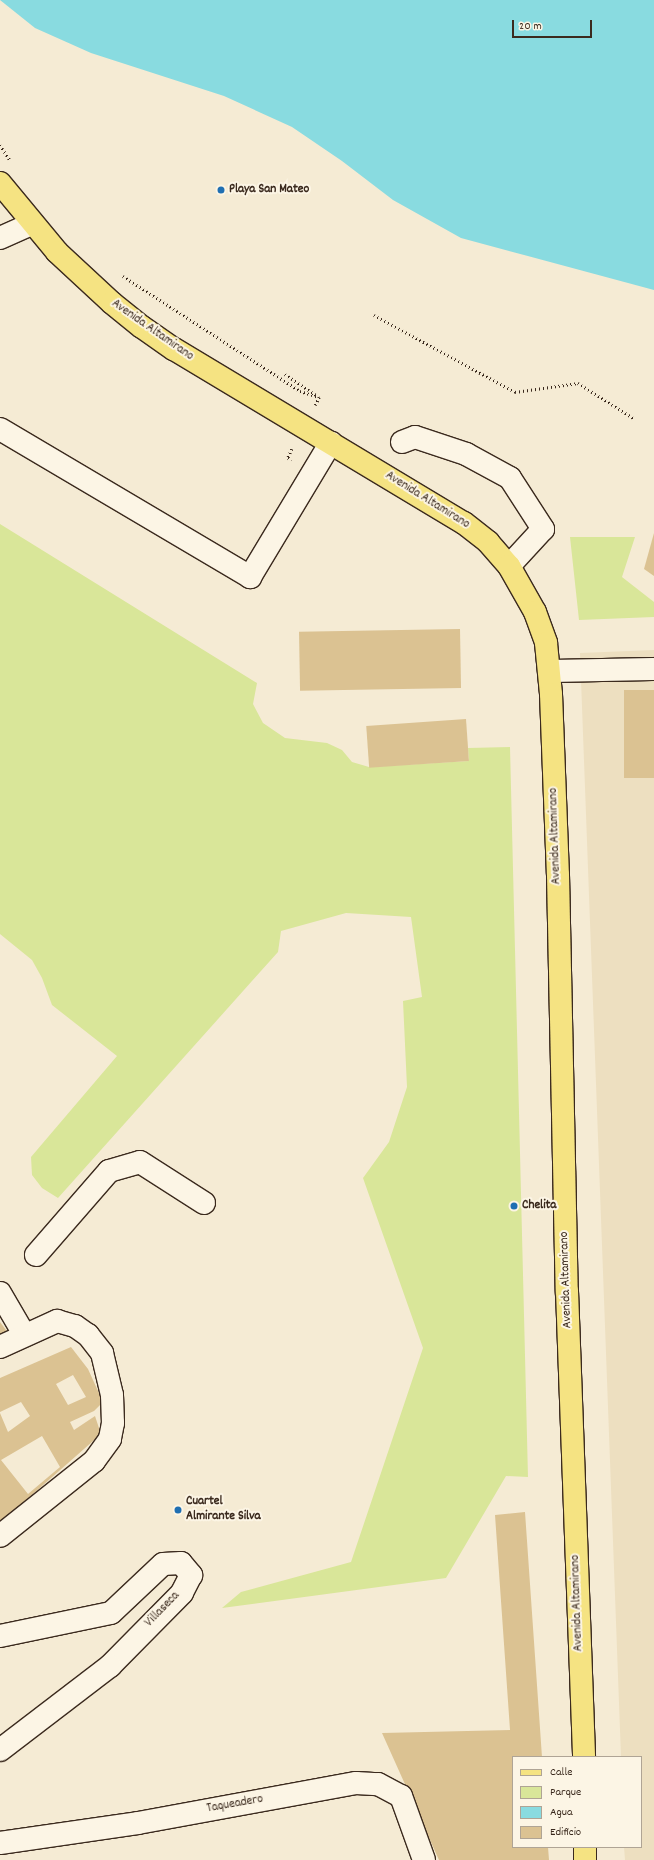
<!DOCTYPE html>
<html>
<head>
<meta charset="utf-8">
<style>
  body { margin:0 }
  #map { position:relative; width:654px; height:1860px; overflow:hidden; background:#f5ebd4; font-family:Dekko,sans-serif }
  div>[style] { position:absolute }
  .built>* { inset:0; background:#eddfc0 }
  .green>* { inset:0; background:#d9e699 }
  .water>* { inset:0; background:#89dbe0 }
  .building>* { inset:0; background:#dbc292; transform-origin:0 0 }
  .path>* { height:2.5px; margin-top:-1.25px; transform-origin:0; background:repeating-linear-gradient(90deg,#3b2a1e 0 1px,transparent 0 4px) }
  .roads { filter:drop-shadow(1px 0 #3b2a1e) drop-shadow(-1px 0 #3b2a1e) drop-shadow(0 1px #3b2a1e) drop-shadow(0 -1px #3b2a1e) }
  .minor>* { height:22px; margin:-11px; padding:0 11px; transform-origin:11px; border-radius:11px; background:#fcf5e5 }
  .major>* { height:22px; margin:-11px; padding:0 11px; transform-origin:11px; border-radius:11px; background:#f5e382 }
  .dots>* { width:11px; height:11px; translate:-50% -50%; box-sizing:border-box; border:2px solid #fcf5e5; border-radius:50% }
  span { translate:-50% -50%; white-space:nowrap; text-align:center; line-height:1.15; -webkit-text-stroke:4px #fcf5e5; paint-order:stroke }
  .poi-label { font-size:13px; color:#3b2a1e; font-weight:700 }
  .left { translate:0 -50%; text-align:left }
  .street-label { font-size:13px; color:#3b2a1e }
  .legend { position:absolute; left:512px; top:1756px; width:130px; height:92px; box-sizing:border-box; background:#fcf5e5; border:1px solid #afa495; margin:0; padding:5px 7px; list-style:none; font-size:12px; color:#3b2a1e }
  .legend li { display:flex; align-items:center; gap:8px; height:20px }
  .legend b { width:20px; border:1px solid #afa495 }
  .scale { position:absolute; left:512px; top:20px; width:80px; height:18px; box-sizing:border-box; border:2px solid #3b2a1e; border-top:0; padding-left:5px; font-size:12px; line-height:14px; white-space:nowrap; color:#3b2a1e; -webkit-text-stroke:3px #fcf5e5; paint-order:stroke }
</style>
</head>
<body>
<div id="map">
  <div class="built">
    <div style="clip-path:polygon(654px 650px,654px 1860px,625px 1860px,624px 1847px,641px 1847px,641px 1757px,621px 1757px,580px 653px)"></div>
  </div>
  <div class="green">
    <div style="clip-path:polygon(0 524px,257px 683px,253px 704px,263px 723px,285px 738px,327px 743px,342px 750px,352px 762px,369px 767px,469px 761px,468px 748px,510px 747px,528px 1477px,506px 1476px,446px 1578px,222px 1608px,241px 1592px,351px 1562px,423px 1348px,363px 1178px,389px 1142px,407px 1087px,403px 1001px,422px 997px,411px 917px,346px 913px,281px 931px,278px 952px,58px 1198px,42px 1188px,32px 1175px,31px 1157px,117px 1056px,52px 1005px,42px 978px,32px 960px,0 934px)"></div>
    <div style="clip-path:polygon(570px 537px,635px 537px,622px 577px,654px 602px,654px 617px,579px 620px)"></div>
  </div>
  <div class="water">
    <div style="clip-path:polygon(0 0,654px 0,654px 290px,461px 238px,393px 200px,342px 161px,292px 127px,224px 96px,91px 53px,35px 28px)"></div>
  </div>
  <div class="building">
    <div style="clip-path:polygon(654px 533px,654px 576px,644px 569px)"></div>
    <div style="left:460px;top:629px;width:59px;height:161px;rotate:89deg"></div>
    <div style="left:654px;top:690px;width:88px;height:30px;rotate:90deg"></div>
    <div style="left:466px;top:719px;width:42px;height:100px;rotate:86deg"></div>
    <div style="clip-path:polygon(0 1322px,9px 1334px,0 1338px)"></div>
    <div style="clip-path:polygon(evenodd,71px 1347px,88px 1369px,103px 1402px,94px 1411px,70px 1422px,74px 1430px,95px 1416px,101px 1434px,0 1523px,0 1413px,8px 1432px,30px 1416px,21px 1402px,0 1412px,0 1378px,71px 1347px,73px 1375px,86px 1397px,68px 1405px,56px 1384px,73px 1375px,71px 1347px,42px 1436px,60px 1467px,28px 1494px,1px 1460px,42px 1436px)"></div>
    <div style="clip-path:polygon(525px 1512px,542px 1757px,513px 1757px,513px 1847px,548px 1847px,549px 1860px,439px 1860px,382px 1733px,510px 1730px,495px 1515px)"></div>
  </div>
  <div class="path">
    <div style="left:0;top:145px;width:18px;rotate:56deg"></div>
    <div style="left:123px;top:276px;width:211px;rotate:33deg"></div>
    <div style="left:300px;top:391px;width:20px;rotate:18deg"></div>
    <div style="left:374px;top:315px;width:161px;rotate:28.6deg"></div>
    <div style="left:515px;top:392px;width:64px;rotate:-8.1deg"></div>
    <div style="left:578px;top:383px;width:67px;rotate:32.3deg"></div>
    <div style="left:285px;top:374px;width:37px;rotate:34deg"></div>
    <div style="left:315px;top:405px;width:9px;rotate:-63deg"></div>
    <div style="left:292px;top:449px;width:10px;rotate:114deg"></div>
    <div style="left:288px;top:458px;width:4px;rotate:27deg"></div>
  </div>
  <div class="roads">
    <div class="minor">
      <div style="left:0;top:238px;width:35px;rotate:-24deg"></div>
      <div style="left:0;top:429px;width:291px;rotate:30.6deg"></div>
      <div style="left:250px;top:577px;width:157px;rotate:-59deg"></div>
      <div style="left:402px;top:442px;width:14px;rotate:-21deg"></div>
      <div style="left:415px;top:437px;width:54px;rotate:18.4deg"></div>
      <div style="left:466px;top:454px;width:50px;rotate:28.6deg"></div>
      <div style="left:510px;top:478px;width:61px;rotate:57.1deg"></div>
      <div style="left:543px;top:529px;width:50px;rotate:132.6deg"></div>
      <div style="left:550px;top:671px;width:104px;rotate:-1.1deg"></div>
      <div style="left:36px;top:1255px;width:111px;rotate:-49deg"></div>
      <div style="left:109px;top:1171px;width:32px;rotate:-16deg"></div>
      <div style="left:140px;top:1162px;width:76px;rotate:32.6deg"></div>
      <div style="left:0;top:1293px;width:48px;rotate:59.7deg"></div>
      <div style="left:0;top:1347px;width:63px;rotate:-24.5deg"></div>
      <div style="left:57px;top:1321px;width:19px;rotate:16deg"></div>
      <div style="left:75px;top:1326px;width:16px;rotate:35deg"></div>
      <div style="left:88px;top:1335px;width:23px;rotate:52deg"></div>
      <div style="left:102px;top:1353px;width:43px;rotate:76.6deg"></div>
      <div style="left:112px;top:1395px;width:28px;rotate:88deg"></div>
      <div style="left:113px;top:1423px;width:16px;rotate:101deg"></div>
      <div style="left:110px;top:1439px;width:27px;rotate:126deg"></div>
      <div style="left:94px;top:1461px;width:120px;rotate:141.4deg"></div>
      <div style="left:0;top:1636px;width:113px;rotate:-11.7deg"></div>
      <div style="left:111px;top:1613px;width:71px;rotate:-43.3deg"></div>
      <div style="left:163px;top:1564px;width:18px;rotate:-3deg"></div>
      <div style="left:181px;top:1563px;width:16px;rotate:50deg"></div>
      <div style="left:191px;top:1575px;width:20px;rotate:117deg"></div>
      <div style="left:182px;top:1593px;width:103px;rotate:134.6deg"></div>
      <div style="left:110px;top:1666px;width:138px;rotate:142.6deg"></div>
      <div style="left:0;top:1843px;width:139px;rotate:-8.2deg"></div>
      <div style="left:138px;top:1823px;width:222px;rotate:-10.4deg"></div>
      <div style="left:356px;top:1783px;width:22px;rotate:3deg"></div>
      <div style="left:378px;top:1784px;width:26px;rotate:28deg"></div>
      <div style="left:401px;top:1796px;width:68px;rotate:70.2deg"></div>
    </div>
    <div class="major">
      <div style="left:0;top:183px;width:89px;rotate:50.4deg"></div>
      <div style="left:57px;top:252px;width:75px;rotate:42.8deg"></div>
      <div style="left:112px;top:303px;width:38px;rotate:39deg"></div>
      <div style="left:142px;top:327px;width:39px;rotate:35deg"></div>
      <div style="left:174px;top:349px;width:338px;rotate:31deg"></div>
      <div style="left:464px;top:523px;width:31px;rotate:38deg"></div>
      <div style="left:488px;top:542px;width:32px;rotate:49deg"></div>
      <div style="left:509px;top:566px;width:53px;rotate:60.5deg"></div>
      <div style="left:535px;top:612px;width:33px;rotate:70deg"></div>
      <div style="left:546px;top:643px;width:51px;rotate:84.4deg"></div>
      <div style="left:551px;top:694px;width:181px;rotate:87.8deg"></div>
      <div style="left:558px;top:875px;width:416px;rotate:88.8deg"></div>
      <div style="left:567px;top:1291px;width:466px;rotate:87.9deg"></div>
      <div style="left:585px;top:1847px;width:13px;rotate:90deg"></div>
    </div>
  </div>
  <div class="dots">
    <div style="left:221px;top:190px;background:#1f6fb2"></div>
    <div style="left:514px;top:1206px;background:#1f6fb2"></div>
    <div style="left:178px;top:1510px;background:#1f6fb2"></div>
  </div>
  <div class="poi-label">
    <span class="left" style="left:229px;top:190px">Playa San Mateo</span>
    <span class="left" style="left:522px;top:1206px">Chelita</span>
    <span class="left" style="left:186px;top:1510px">Cuartel<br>Almirante Silva</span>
  </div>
  <div class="street-label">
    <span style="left:152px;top:331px;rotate:35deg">Avenida Altamirano</span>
    <span style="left:427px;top:501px;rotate:32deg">Avenida Altamirano</span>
    <span style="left:556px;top:836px;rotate:-92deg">Avenida Altamirano</span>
    <span style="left:567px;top:1280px;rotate:-92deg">Avenida Altamirano</span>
    <span style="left:578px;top:1603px;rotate:-92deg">Avenida Altamirano</span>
    <span style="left:163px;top:1610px;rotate:-46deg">Villaseca</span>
    <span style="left:235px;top:1805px;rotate:-10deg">Taqueadero</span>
  </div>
  <ul class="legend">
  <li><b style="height:5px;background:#f5e382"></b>Calle</li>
  <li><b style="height:11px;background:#d9e699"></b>Parque</li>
  <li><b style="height:11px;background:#89dbe0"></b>Agua</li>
  <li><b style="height:11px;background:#dbc292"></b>Edificio</li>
  </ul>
  <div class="scale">20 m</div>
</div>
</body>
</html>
